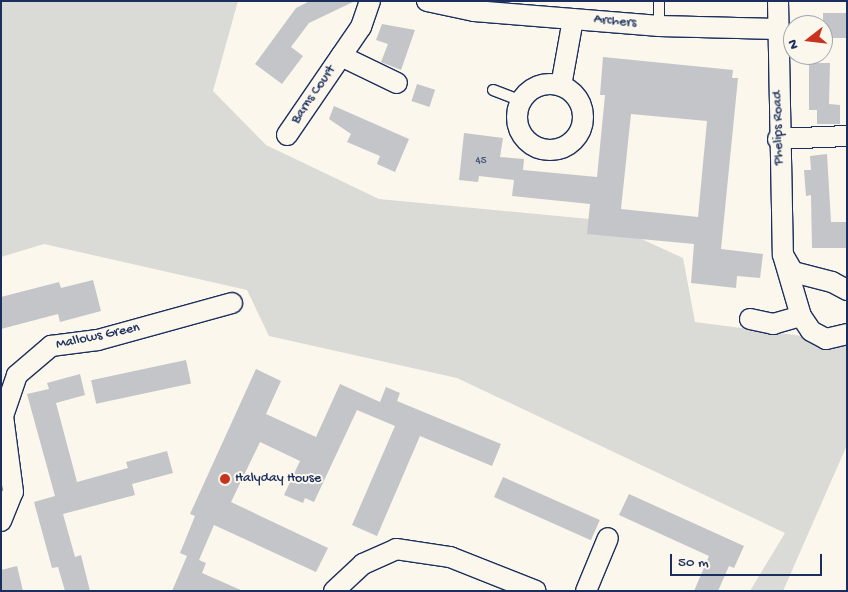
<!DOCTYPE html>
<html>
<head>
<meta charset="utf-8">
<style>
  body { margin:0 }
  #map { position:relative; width:848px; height:592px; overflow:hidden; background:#fbf7ec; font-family:"Gochi Hand",sans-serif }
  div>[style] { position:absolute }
  .green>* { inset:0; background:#dadad7 }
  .building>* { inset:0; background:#c3c5c9; transform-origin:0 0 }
  .roads { filter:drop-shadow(1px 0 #1b2f5e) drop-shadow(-1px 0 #1b2f5e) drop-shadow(0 1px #1b2f5e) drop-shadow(0 -1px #1b2f5e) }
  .lane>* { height:10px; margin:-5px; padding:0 5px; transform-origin:5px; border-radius:5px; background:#fbf7ec }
  .street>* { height:20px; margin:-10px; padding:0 10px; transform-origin:10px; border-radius:10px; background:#fbf7ec }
  .street>.ring { margin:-10px; padding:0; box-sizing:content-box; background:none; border:20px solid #fbf7ec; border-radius:50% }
  .dots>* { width:14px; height:14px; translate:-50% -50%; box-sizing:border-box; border:2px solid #fbf7ec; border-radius:50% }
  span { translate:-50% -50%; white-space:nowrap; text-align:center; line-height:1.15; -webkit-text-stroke:4px #fbf7ec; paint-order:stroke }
  .number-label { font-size:11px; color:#455479 }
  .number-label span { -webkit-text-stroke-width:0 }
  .street-label { font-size:14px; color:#1b2f5e }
  .poi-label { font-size:14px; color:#1b2f5e }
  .left { translate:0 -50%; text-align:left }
  .frame { position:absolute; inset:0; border:2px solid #1b2f5e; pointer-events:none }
  .north { position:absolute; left:783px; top:15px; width:50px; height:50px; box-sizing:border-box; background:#fbf7ec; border:1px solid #a1a7b3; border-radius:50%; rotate:254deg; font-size:14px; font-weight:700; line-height:20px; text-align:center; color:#1b2f5e }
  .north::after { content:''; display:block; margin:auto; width:18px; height:22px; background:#c8321e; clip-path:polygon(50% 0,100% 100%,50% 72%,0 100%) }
  .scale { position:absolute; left:670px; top:554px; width:152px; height:22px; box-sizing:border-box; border:2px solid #1b2f5e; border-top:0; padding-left:6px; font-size:15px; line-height:18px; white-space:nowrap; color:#1b2f5e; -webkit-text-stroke:4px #fbf7ec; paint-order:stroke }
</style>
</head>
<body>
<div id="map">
  <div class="green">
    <div style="clip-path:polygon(1px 1px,238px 1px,213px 91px,266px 145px,379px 199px,600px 220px,683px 258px,695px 322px,847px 342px,847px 445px,783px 591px,750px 591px,785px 533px,457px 378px,269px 336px,247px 290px,44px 244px,1px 257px)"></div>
  </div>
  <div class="building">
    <div style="clip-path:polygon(310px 1px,355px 1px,309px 23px,291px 47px,303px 56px,282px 84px,255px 64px,296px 8px)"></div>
    <div style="left:847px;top:13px;width:25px;height:24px;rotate:90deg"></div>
    <div style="clip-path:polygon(382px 24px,415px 30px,401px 70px,381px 62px,388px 44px,376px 40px)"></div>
    <div style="clip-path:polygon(evenodd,603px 57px,733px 70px,732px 78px,738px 78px,721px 249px,763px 254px,760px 278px,737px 276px,736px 288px,691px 283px,694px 244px,587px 234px,590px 204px,512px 196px,514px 180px,479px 176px,478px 182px,459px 180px,464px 133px,503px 138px,500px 157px,524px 159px,523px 170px,597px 177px,605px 95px,600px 95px,603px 57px,631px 114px,707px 121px,698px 217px,621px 209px,631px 114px)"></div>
    <div style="clip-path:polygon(809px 63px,830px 63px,829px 104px,840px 105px,840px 124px,817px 124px,817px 110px,809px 110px)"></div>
    <div style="left:417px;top:84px;width:19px;height:18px;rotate:18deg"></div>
    <div style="clip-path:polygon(334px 106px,409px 139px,395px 172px,377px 164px,380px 156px,347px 142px,351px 134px,329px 119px)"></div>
    <div style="clip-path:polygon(827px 154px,831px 222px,847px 222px,847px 248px,812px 248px,811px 195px,806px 196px,804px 170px,811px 170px,810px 156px)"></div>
    <div style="clip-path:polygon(93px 280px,101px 311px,60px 322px,58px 314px,1px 329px,1px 297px,59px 282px,61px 288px)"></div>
    <div style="left:186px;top:360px;width:24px;height:97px;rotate:78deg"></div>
    <div style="clip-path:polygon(256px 369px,281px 381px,266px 414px,316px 437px,340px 384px,380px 402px,386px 387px,400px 393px,397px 401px,501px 444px,492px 466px,420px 436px,377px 536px,352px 525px,395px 426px,357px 410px,314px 502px,305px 498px,303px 503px,284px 495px,300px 461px,260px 442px,231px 502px,328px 548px,316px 572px,214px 525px,199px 560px,206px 563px,202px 573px,243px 591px,172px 591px,187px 556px,180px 553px,195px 516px,190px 514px)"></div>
    <div style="clip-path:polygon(80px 374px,85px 395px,56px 403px,77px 482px,128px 468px,126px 462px,167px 451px,173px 473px,132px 484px,135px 495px,63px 514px,75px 557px,81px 555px,90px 591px,65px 591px,58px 567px,52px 568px,34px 502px,55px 496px,27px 394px,49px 389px,47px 383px)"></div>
    <div style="left:503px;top:477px;width:106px;height:22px;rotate:24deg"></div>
    <div style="clip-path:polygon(629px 494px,744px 546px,734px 568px,729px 566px,718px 591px,694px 591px,709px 556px,619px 515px)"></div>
    <div style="clip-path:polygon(17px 566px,23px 591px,1px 591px,1px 570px)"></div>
  </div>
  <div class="roads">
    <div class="lane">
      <div style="left:659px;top:26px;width:25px;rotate:-90deg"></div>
      <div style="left:493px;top:90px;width:30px;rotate:21deg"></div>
    </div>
    <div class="street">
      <div style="left:427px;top:1px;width:48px;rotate:12deg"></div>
      <div style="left:474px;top:11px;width:186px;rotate:4.6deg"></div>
      <div style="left:659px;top:26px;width:118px;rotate:1.5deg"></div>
      <div style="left:778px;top:1px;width:254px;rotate:88.9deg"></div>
      <div style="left:341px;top:56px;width:62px;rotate:25.7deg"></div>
      <div class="ring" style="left:517px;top:84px;width:46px;height:46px"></div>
      <div style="left:561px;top:86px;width:68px;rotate:-79.8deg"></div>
      <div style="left:287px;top:135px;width:131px;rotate:-55.6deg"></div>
      <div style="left:361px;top:27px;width:28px;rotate:-71deg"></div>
      <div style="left:778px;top:139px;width:69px;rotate:-2.5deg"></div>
      <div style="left:847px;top:290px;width:17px;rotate:-152deg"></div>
      <div style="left:832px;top:282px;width:40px;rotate:-165.6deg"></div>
      <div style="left:793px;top:272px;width:20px;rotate:-120deg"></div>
      <div style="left:783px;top:255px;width:64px;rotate:73.6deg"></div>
      <div style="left:801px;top:316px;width:18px;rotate:56deg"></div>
      <div style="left:811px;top:331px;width:17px;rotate:28deg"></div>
      <div style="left:826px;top:339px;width:22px;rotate:-13deg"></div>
      <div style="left:750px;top:319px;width:24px;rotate:12deg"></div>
      <div style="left:773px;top:324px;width:29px;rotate:-16deg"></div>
      <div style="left:1px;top:521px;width:31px;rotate:-68deg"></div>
      <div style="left:13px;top:492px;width:77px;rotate:-97.5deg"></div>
      <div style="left:3px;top:416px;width:43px;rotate:-71.1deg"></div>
      <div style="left:17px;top:375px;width:45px;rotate:-40.5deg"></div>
      <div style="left:51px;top:346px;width:47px;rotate:-7.3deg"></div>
      <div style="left:98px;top:340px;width:139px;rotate:-15.4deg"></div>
      <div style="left:334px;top:591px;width:40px;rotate:-43deg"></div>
      <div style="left:363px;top:564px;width:36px;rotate:-24deg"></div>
      <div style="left:396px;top:549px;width:55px;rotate:8.4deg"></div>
      <div style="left:450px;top:557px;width:92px;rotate:21.6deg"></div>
      <div style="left:586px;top:591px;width:57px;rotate:-67.5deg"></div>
    </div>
  </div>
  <div class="dots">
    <div style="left:225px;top:479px;background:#c8321e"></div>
  </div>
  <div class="number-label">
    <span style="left:481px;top:161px">45</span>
  </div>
  <div class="street-label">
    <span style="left:615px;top:22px;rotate:5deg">Archers</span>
    <span style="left:314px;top:95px;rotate:-56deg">Barns Court</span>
    <span style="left:779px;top:128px;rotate:-91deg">Phelips Road</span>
    <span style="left:98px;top:337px;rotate:-12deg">Mallows Green</span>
  </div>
  <div class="poi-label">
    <span class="left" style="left:235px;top:479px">Halyday House</span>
  </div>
  <div class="frame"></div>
  <div class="north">N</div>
  <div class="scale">50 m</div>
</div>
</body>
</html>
